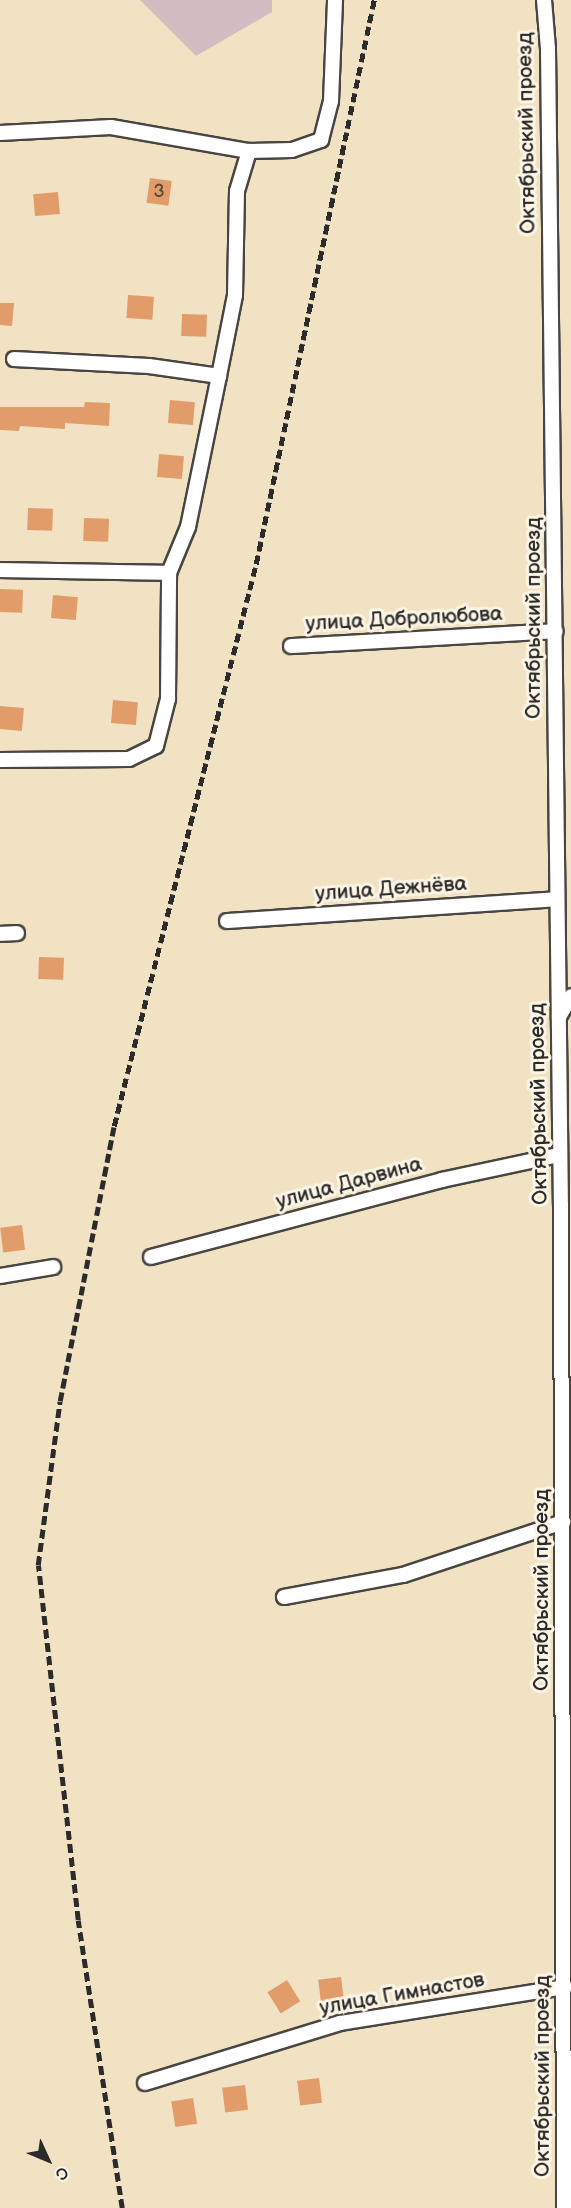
<!DOCTYPE html>
<html>
<head>
<meta charset="utf-8">
<style>
  body { margin:0 }
  #map { position:relative; width:571px; height:2208px; overflow:hidden; background:#f1e2c3; font-family:"Balsamiq Sans",sans-serif }
  div>[style] { position:absolute }
  .industrial>* { inset:0; background:#d2bec2 }
  .building>* { inset:0; background:#e29c6a; transform-origin:0 0 }
  .roads { filter:drop-shadow(2px 0 #494642) drop-shadow(-2px 0 #494642) drop-shadow(0 2px #494642) drop-shadow(0 -2px #494642) }
  .street>* { height:14px; margin:-7px; padding:0 7px; transform-origin:7px; border-radius:7px; background:#fff }
  .rail>* { height:4.5px; margin-top:-2.25px; transform-origin:0; background:repeating-linear-gradient(90deg,#2b2b2b 0 9px,transparent 0 13.5px) }
  span { translate:-50% -50%; white-space:nowrap; text-align:center; line-height:1.15; -webkit-text-stroke:6px #fcf5e5; paint-order:stroke }
  .number-label { font-size:18px; color:#59473b }
  .number-label span { -webkit-text-stroke-width:0 }
  .street-label { font-size:21px; color:#2b2b2b }
  .north { position:absolute; left:18px; top:2130px; width:60px; height:60px; -webkit-text-stroke:4px #fcf5e5; paint-order:stroke; rotate:134deg; font-size:16px; font-weight:700; line-height:24px; text-align:center; color:#2b2b2b }
  .north::after { content:''; display:block; margin:auto; width:21px; height:27px; background:#2b2b2b; clip-path:polygon(50% 0,100% 100%,50% 72%,0 100%) }
</style>
</head>
<body>
<div id="map">
  <div class="industrial">
    <div style="clip-path:polygon(140px 0,272px 0,272px 12px,196px 56px)"></div>
  </div>
  <div class="building">
    <div style="left:150px;top:178px;width:22px;height:25px;rotate:8deg"></div>
    <div style="left:58px;top:192px;width:22px;height:25px;rotate:85deg"></div>
    <div style="left:128px;top:295px;width:26px;height:23px;rotate:4deg"></div>
    <div style="clip-path:polygon(0 303px,14px 303px,12px 326px,0 325px)"></div>
    <div style="left:182px;top:314px;width:25px;height:22px;rotate:2deg"></div>
    <div style="left:170px;top:400px;width:25px;height:23px;rotate:5deg"></div>
    <div style="clip-path:polygon(85px 402px,110px 403px,109px 426px,65px 423px,65px 429px,20px 426px,19px 431px,0 430px,0 407px,84px 407px)"></div>
    <div style="left:159px;top:454px;width:25px;height:23px;rotate:5deg"></div>
    <div style="left:28px;top:508px;width:25px;height:22px;rotate:2deg"></div>
    <div style="left:84px;top:518px;width:25px;height:23px;rotate:2deg"></div>
    <div style="left:0;top:589px;width:23px;height:23px;rotate:2deg"></div>
    <div style="left:53px;top:595px;width:25px;height:23px;rotate:5deg"></div>
    <div style="left:113px;top:700px;width:25px;height:23px;rotate:5deg"></div>
    <div style="left:0;top:706px;width:24px;height:23px;rotate:5deg"></div>
    <div style="left:39px;top:957px;width:25px;height:22px;rotate:2deg"></div>
    <div style="left:22px;top:1225px;width:25px;height:22px;rotate:83deg"></div>
    <div style="left:341px;top:1977px;width:25px;height:23px;rotate:83deg"></div>
    <div style="left:287px;top:1980px;width:25px;height:23px;rotate:58deg"></div>
    <div style="left:319px;top:2078px;width:25px;height:22px;rotate:83deg"></div>
    <div style="left:245px;top:2085px;width:25px;height:23px;rotate:83deg"></div>
    <div style="left:193px;top:2098px;width:26px;height:22px;rotate:81deg"></div>
  </div>
  <div class="roads">
    <div class="street">
      <div style="left:544px;top:0;width:49px;rotate:85.3deg"></div>
      <div style="left:548px;top:49px;width:1156px;rotate:89.36deg"></div>
      <div style="left:561px;top:1205px;width:1003px;rotate:89.83deg"></div>
      <div style="left:0;top:133px;width:111px;rotate:-3.1deg"></div>
      <div style="left:111px;top:127px;width:140px;rotate:9.9deg"></div>
      <div style="left:249px;top:151px;width:43px;rotate:-1.3deg"></div>
      <div style="left:292px;top:150px;width:31px;rotate:-19deg"></div>
      <div style="left:321px;top:140px;width:40px;rotate:-75.6deg"></div>
      <div style="left:331px;top:101px;width:101px;rotate:-87.7deg"></div>
      <div style="left:14px;top:359px;width:135px;rotate:3deg"></div>
      <div style="left:149px;top:366px;width:71px;rotate:8.1deg"></div>
      <div style="left:0;top:570px;width:169px;rotate:1deg"></div>
      <div style="left:291px;top:646px;width:265px;rotate:-3.2deg"></div>
      <div style="left:0;top:760px;width:129px;rotate:-0.4deg"></div>
      <div style="left:129px;top:759px;width:30px;rotate:-26deg"></div>
      <div style="left:156px;top:746px;width:49px;rotate:-75.7deg"></div>
      <div style="left:168px;top:699px;width:126px;rotate:-89.5deg"></div>
      <div style="left:169px;top:573px;width:50px;rotate:-67.6deg"></div>
      <div style="left:188px;top:527px;width:154px;rotate:-78.4deg"></div>
      <div style="left:219px;top:376px;width:83px;rotate:-78.8deg"></div>
      <div style="left:235px;top:295px;width:104px;rotate:-88.9deg"></div>
      <div style="left:237px;top:191px;width:42px;rotate:-73.3deg"></div>
      <div style="left:227px;top:921px;width:330px;rotate:-3.8deg"></div>
      <div style="left:0;top:934px;width:17px;rotate:-3deg"></div>
      <div style="left:559px;top:1017px;width:24px;rotate:-60deg"></div>
      <div style="left:151px;top:1257px;width:301px;rotate:-14.8deg"></div>
      <div style="left:442px;top:1180px;width:120px;rotate:-12.1deg"></div>
      <div style="left:0;top:1276px;width:54px;rotate:-9.6deg"></div>
      <div style="left:284px;top:1597px;width:121px;rotate:-10.5deg"></div>
      <div style="left:403px;top:1575px;width:169px;rotate:-18.3deg"></div>
      <div style="left:145px;top:2083px;width:204px;rotate:-17.1deg"></div>
      <div style="left:340px;top:2023px;width:228px;rotate:-9.1deg"></div>
    </div>
  </div>
  <div class="rail">
    <div style="left:122px;top:2208px;width:291px;rotate:-98.7deg"></div>
    <div style="left:78px;top:1920px;width:357px;rotate:-96.4deg"></div>
    <div style="left:38px;top:1565px;width:165px;rotate:-82.4deg"></div>
    <div style="left:60px;top:1401px;width:280px;rotate:-78.9deg"></div>
    <div style="left:114px;top:1126px;width:580px;rotate:-75.82deg"></div>
    <div style="left:256px;top:564px;width:576px;rotate:-78.18deg"></div>
  </div>
  <div class="number-label">
    <span style="left:159px;top:192px">3</span>
  </div>
  <div class="street-label">
    <span style="left:527px;top:133px;rotate:-91deg">Октябрьский проезд</span>
    <span style="left:534px;top:618px;rotate:-90deg">Октябрьский проезд</span>
    <span style="left:404px;top:619px;rotate:-3deg">улица Добролюбова</span>
    <span style="left:391px;top:889px;rotate:-4deg">улица Дежнёва</span>
    <span style="left:539px;top:1104px;rotate:-91deg">Октябрьский проезд</span>
    <span style="left:349px;top:1183px;rotate:-15deg">улица Дарвина</span>
    <span style="left:542px;top:1590px;rotate:-90deg">Октябрьский проезд</span>
    <span style="left:402px;top:1994px;rotate:-10deg">улица Гимнастов</span>
    <span style="left:543px;top:2076px;rotate:-90deg">Октябрьский проезд</span>
  </div>
  <div class="north">С</div>
</div>
</body>
</html>
